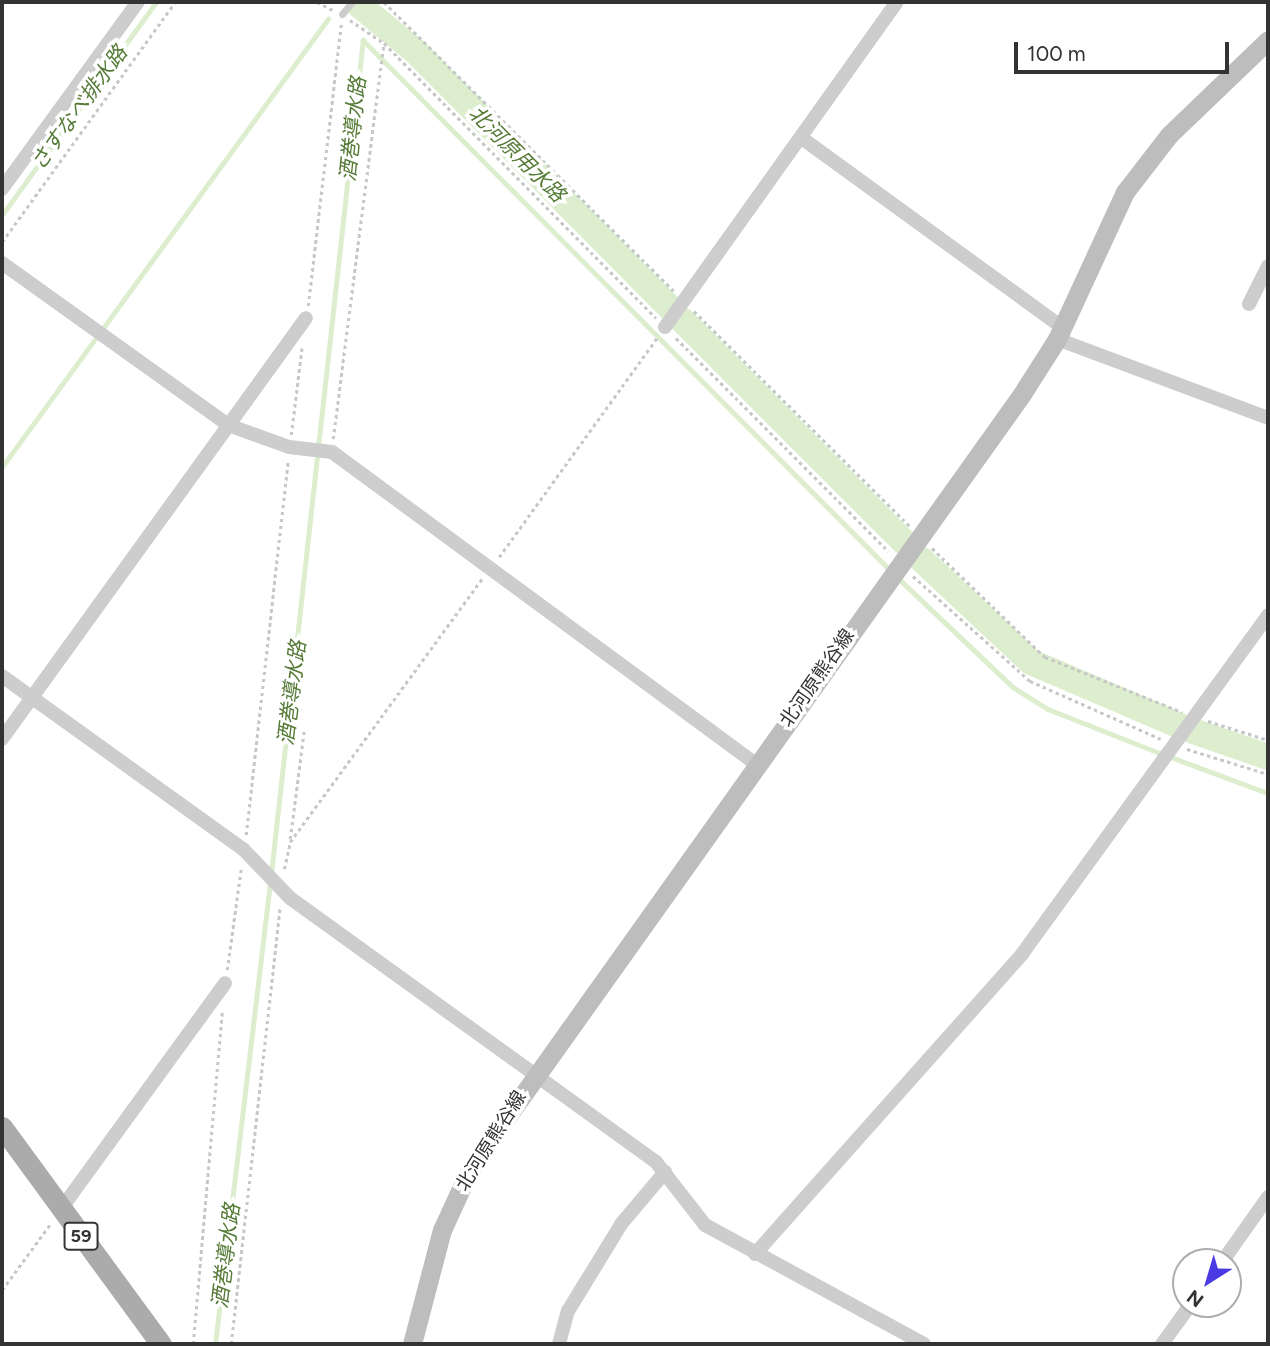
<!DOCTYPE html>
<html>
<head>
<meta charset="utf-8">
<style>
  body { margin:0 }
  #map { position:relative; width:1270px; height:1346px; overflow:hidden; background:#fff; font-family:Figtree,"Noto Sans JP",sans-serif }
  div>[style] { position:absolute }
  .stream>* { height:4.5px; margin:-2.25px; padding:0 2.25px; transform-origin:2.25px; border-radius:2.25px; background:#ddeecf }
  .river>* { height:26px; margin:-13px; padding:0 13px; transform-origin:13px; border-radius:13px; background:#ddeecf }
  .path>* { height:2.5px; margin-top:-1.25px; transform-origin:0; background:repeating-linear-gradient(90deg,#c7c7c7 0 3.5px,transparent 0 7px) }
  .service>* { height:7px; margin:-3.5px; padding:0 3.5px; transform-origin:3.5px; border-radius:3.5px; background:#cdcdcd }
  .minor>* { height:14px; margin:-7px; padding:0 7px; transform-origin:7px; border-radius:7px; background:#cdcdcd }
  .secondary>* { height:19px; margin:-9.5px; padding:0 9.5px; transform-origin:9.5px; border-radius:9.5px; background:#bdbdbd }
  .primary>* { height:21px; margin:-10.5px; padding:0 10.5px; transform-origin:10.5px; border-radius:10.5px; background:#ababab }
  span { translate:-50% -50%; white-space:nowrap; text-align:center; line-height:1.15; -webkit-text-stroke:7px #fff; paint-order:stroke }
  .shield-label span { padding:2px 5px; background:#fff; border:2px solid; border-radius:5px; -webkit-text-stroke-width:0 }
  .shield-label { font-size:18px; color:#333; font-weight:700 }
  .street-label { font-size:19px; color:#333 }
  .water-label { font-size:21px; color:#567b37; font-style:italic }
  .frame { position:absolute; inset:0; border:4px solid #333; pointer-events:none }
  .north { position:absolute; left:1172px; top:1248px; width:70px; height:70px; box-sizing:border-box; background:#fff; border:2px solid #adadad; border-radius:50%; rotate:217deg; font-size:19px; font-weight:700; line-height:28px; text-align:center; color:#333 }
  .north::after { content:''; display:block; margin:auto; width:24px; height:32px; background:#493ae4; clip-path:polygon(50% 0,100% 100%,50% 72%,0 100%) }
  .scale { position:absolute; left:1014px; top:42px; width:215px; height:32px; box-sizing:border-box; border:4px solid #333; border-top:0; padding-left:9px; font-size:21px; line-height:24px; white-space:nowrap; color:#333; -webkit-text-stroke:5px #fff; paint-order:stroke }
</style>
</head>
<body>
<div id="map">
  <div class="stream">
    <div style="left:363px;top:40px;width:749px;rotate:45.16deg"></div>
    <div style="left:2px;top:215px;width:263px;rotate:-54.1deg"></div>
    <div style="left:2px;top:467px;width:554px;rotate:-53.96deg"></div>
    <div style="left:897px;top:577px;width:160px;rotate:43.5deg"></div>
    <div style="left:1013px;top:687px;width:41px;rotate:32.2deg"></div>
    <div style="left:1048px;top:709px;width:123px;rotate:21.5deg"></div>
    <div style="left:1171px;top:757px;width:103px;rotate:20.4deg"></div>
    <div style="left:271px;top:874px;width:839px;rotate:-83.71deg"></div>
    <div style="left:215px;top:1344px;width:464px;rotate:-83.2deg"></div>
  </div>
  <div class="river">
    <div style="left:359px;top:5px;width:72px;rotate:39.4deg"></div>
    <div style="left:415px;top:51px;width:362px;rotate:45.2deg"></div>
    <div style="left:682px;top:320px;width:314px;rotate:45deg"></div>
    <div style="left:922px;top:560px;width:149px;rotate:43.1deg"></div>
    <div style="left:1031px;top:662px;width:160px;rotate:23.2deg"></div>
    <div style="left:1193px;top:731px;width:79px;rotate:19.1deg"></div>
  </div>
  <div class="path">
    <div style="left:317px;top:2px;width:18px;rotate:27deg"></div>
    <div style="left:384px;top:2px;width:409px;rotate:44.9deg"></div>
    <div style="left:350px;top:20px;width:41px;rotate:34.1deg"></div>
    <div style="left:384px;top:43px;width:387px;rotate:45.3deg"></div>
    <div style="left:2px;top:242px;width:296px;rotate:-54.2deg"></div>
    <div style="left:308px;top:306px;width:284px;rotate:-83.3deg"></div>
    <div style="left:694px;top:311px;width:305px;rotate:44.9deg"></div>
    <div style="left:676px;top:338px;width:301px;rotate:45.1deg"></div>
    <div style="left:291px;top:435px;width:89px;rotate:-82.9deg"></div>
    <div style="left:333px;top:439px;width:399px;rotate:-82.7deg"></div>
    <div style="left:932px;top:548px;width:157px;rotate:44deg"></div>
    <div style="left:1045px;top:657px;width:148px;rotate:21.9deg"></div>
    <div style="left:499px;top:557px;width:270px;rotate:-54.2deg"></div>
    <div style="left:913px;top:576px;width:157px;rotate:41.9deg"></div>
    <div style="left:1030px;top:681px;width:143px;rotate:23.9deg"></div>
    <div style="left:1208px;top:721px;width:63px;rotate:17.6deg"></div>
    <div style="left:1187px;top:749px;width:85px;rotate:17.2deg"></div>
    <div style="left:246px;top:835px;width:375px;rotate:-83.6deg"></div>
    <div style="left:290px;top:839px;width:109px;rotate:-82.6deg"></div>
    <div style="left:284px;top:869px;width:28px;rotate:-77deg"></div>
    <div style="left:290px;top:842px;width:326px;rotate:-53.9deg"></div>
    <div style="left:227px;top:970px;width:102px;rotate:-82.1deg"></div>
    <div style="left:2px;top:1290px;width:83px;rotate:-53.8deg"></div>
    <div style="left:193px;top:1344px;width:334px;rotate:-85deg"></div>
    <div style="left:231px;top:1344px;width:440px;rotate:-83.6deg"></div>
  </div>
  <div class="service">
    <div style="left:342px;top:14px;width:16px;rotate:-50deg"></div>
  </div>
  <div class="minor">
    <div style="left:803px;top:139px;width:320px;rotate:36deg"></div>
    <div style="left:2px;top:189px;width:231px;rotate:-54deg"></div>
    <div style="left:2px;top:263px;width:278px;rotate:35.6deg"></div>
    <div style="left:228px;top:425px;width:65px;rotate:19.8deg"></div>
    <div style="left:289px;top:447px;width:43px;rotate:6.6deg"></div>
    <div style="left:332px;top:452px;width:526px;rotate:36.35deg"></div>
    <div style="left:1249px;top:304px;width:42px;rotate:-63.4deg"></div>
    <div style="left:665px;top:327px;width:399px;rotate:-54.5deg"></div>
    <div style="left:1057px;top:339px;width:225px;rotate:20.5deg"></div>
    <div style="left:2px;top:676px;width:298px;rotate:35.7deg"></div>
    <div style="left:244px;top:850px;width:66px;rotate:46.2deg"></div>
    <div style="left:290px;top:898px;width:451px;rotate:35.8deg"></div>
    <div style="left:656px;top:1162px;width:80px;rotate:52.1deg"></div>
    <div style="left:705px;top:1225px;width:249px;rotate:28.5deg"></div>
    <div style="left:2px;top:739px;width:519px;rotate:-54.17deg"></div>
    <div style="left:61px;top:1209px;width:279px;rotate:-54deg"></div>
    <div style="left:755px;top:1254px;width:402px;rotate:-48.3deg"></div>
    <div style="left:1022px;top:954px;width:419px;rotate:-54deg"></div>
    <div style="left:1222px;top:1262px;width:80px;rotate:-54.7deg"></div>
    <div style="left:559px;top:1344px;width:34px;rotate:-75deg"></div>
    <div style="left:568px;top:1311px;width:103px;rotate:-58.5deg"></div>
    <div style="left:622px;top:1223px;width:67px;rotate:-49.9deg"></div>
    <div style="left:1162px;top:1344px;width:49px;rotate:-54.1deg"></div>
  </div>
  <div class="secondary">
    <div style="left:412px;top:1344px;width:118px;rotate:-75.3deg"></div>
    <div style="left:442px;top:1230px;width:67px;rotate:-65.3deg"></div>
    <div style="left:470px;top:1169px;width:951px;rotate:-54.54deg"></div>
    <div style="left:1022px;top:394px;width:65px;rotate:-57.5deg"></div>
    <div style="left:1057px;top:339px;width:162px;rotate:-65.2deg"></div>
    <div style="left:1125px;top:192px;width:72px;rotate:-52.3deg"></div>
    <div style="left:1169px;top:135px;width:137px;rotate:-43.8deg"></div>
  </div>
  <div class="primary">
    <div style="left:2px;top:1127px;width:269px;rotate:53.8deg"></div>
  </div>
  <div class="shield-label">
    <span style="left:81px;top:1236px">59</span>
  </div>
  <div class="street-label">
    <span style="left:817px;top:678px;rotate:-55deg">北河原熊谷線</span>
    <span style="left:491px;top:1141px;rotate:-58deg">北河原熊谷線</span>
  </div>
  <div class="water-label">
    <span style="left:79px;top:108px;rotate:-54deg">さすなべ排水路</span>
    <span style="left:353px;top:129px;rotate:-84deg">酒巻導水路</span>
    <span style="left:517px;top:154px;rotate:45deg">北河原用水路</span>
    <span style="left:292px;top:693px;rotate:-83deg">酒巻導水路</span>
    <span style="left:226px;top:1256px;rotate:-83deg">酒巻導水路</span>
  </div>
  <div class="frame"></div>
  <div class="north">N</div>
  <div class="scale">100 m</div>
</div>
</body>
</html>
